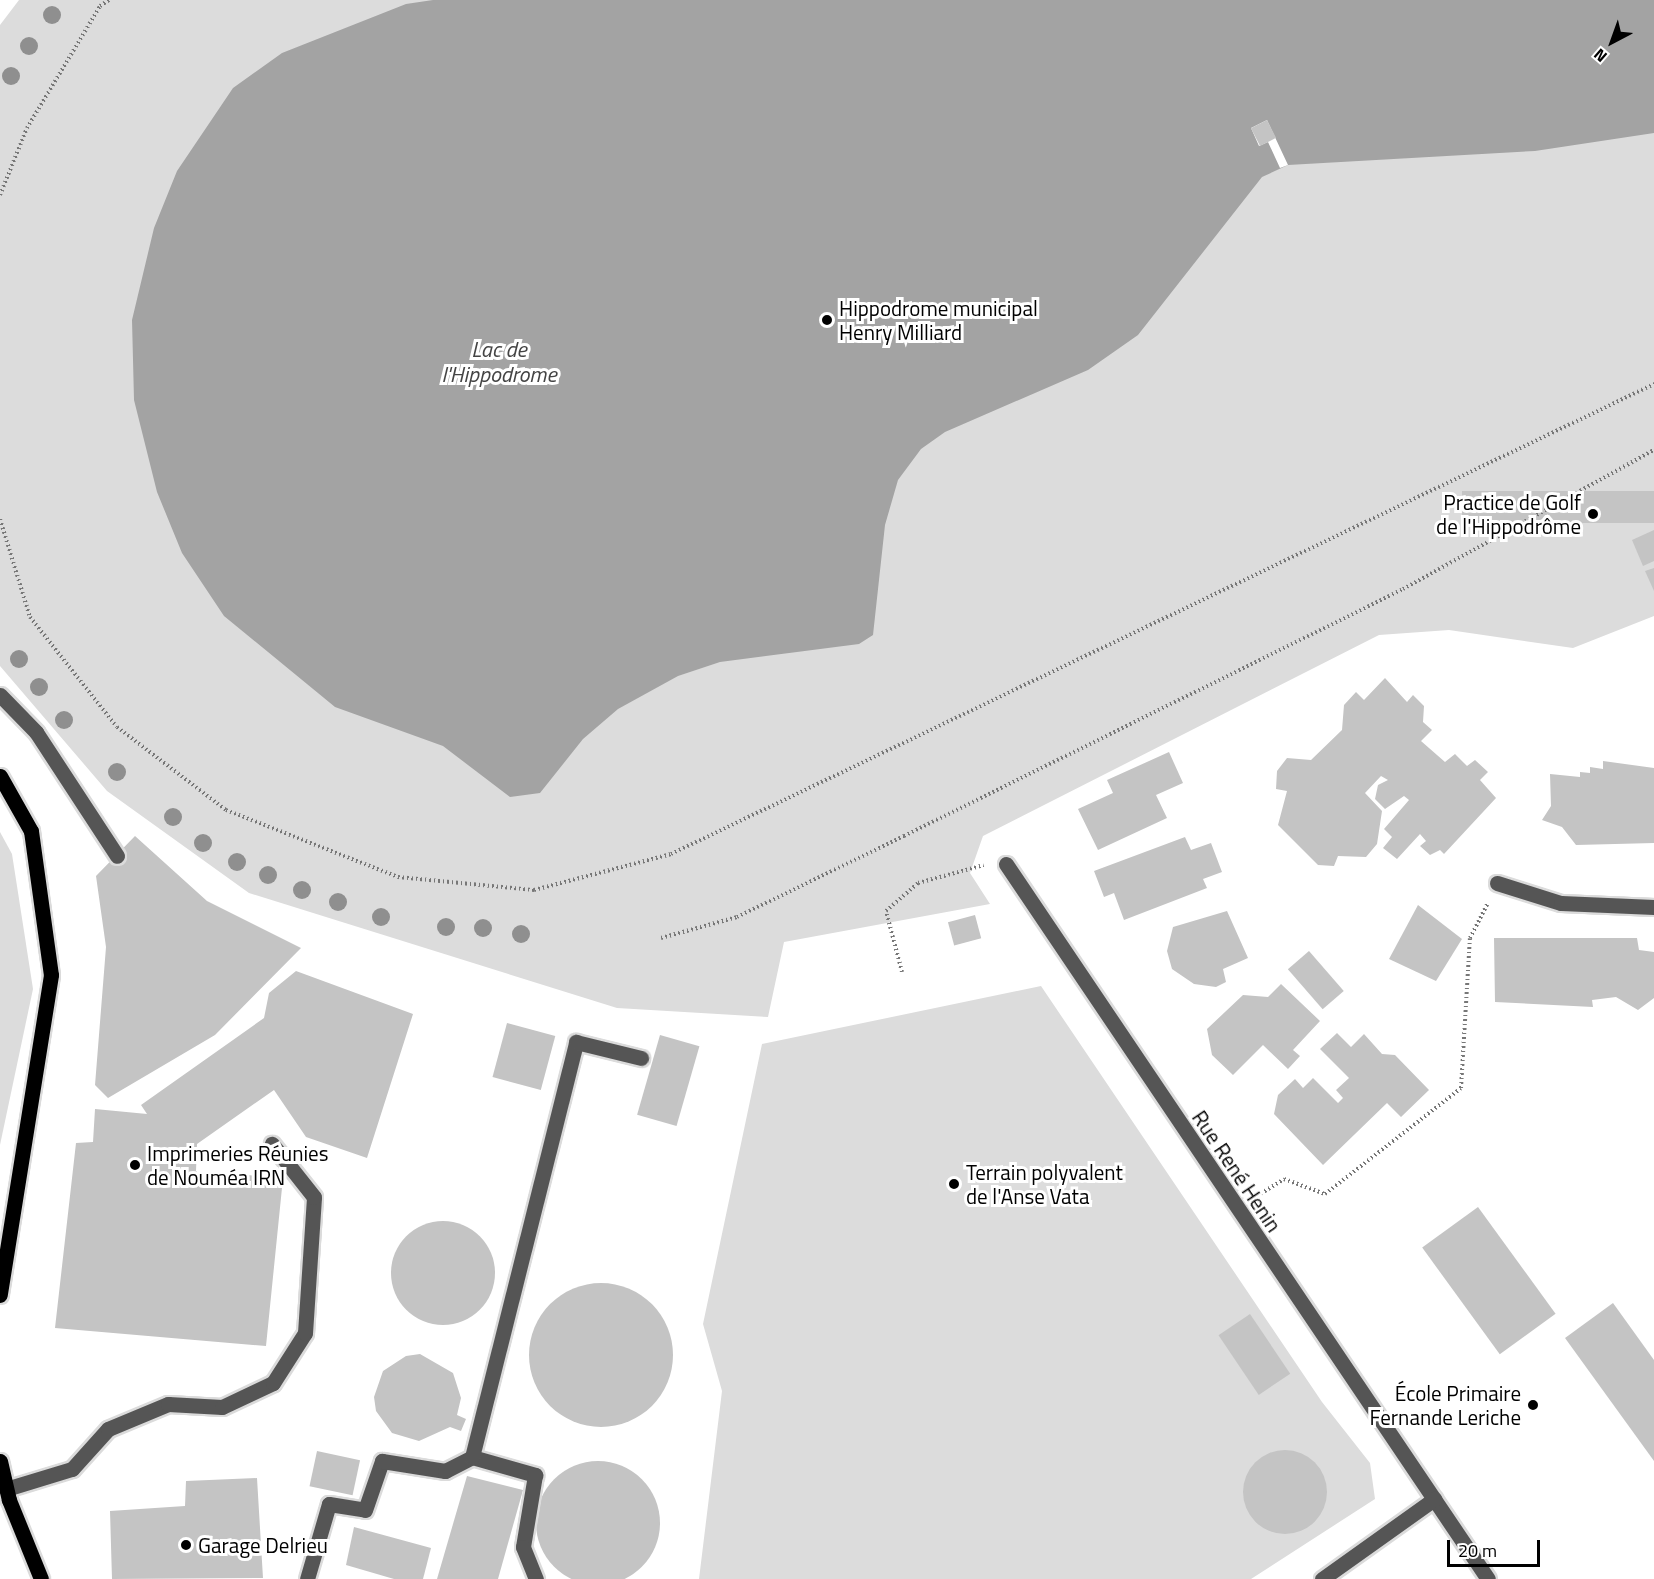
<!DOCTYPE html>
<html>
<head>
<meta charset="utf-8">
<style>
  body { margin:0 }
  #map { position:relative; width:1654px; height:1579px; overflow:hidden; background:#fff; font-family:"Titillium Web",sans-serif }
  div>[style] { position:absolute }
  .green>* { inset:0; background:#dcdcdc }
  .water>* { inset:0; background:#a3a3a3 }
  .pier>* { inset:0; background:#fff }
  .building>* { inset:0; background:#c4c4c4; transform-origin:0 0 }
  .round { border-radius:50% }
  .path>* { height:4px; margin-top:-2px; transform-origin:0; background:repeating-linear-gradient(90deg,#777 0 1.5px,transparent 0 4.5px) }
  .roads { filter:drop-shadow(2px 0 #dbdbdb) drop-shadow(-2px 0 #dbdbdb) drop-shadow(0 2px #dbdbdb) drop-shadow(0 -2px #dbdbdb) }
  .minor>* { height:15px; margin:-7.5px; padding:0 7.5px; transform-origin:7.5px; border-radius:7.5px; background:#555 }
  .major>* { height:15px; margin:-7.5px; padding:0 7.5px; transform-origin:7.5px; border-radius:7.5px; background:#000 }
  .trees>* { width:18px; height:18px; margin:-9px; border-radius:50%; background:#8f8f8f }
  .dots>* { width:16px; height:16px; translate:-50% -50%; box-sizing:border-box; border:3px solid #fff; border-radius:50% }
  span { translate:-50% -50%; white-space:nowrap; text-align:center; line-height:1.15; -webkit-text-stroke:6px #fff; paint-order:stroke }
  .poi-label { font-size:21px; color:#000 }
  .left { translate:0 -50%; text-align:left }
  .right { translate:-100% -50%; text-align:right }
  .street-label { font-size:21px; color:#000 }
  .water-label { font-size:22px; color:#444; font-style:italic }
  .north { position:absolute; left:1582px; top:12px; width:60px; height:60px; -webkit-text-stroke:4px #fff; paint-order:stroke; rotate:221deg; font-size:16px; font-weight:700; line-height:24px; text-align:center; color:#000 }
  .north::after { content:''; display:block; margin:auto; width:21px; height:27px; background:#000; clip-path:polygon(50% 0,100% 100%,50% 72%,0 100%) }
  .scale { position:absolute; left:1447px; top:1540px; width:93px; height:27px; box-sizing:border-box; border:3px solid #000; border-top:0; padding-left:8px; font-size:18px; line-height:21px; white-space:nowrap; color:#000; -webkit-text-stroke:4px #fff; paint-order:stroke }
</style>
</head>
<body>
<div id="map">
  <div class="green">
    <div style="clip-path:polygon(19px 0,1654px 0,1654px 616px,1573px 648px,1449px 630px,1379px 635px,983px 836px,970px 873px,990px 904px,784px 942px,768px 1017px,617px 1008px,249px 893px,107px 791px,0 666px,0 25px)"></div>
    <div style="clip-path:polygon(0 832px,12px 854px,33px 989px,0 1145px)"></div>
    <div style="clip-path:polygon(1041px 986px,1322px 1402px,1370px 1463px,1375px 1499px,1251px 1579px,699px 1579px,722px 1391px,703px 1324px,762px 1044px)"></div>
  </div>
  <div class="water">
    <div style="clip-path:polygon(433px 0,1654px 0,1654px 133px,1535px 151px,1288px 165px,1262px 177px,1138px 335px,1088px 370px,945px 432px,921px 449px,898px 480px,885px 525px,873px 635px,859px 644px,720px 662px,678px 676px,618px 709px,583px 739px,540px 793px,510px 797px,443px 746px,335px 707px,224px 616px,182px 553px,157px 492px,134px 400px,132px 320px,154px 228px,177px 171px,233px 88px,282px 53px,406px 4px)"></div>
  </div>
  <div class="pier">
    <div style="clip-path:polygon(1267px 120px,1288px 165px,1280px 168px,1268px 142px,1259px 146px,1251px 128px)"></div>
  </div>
  <div class="building">
    <div style="left:1267px;top:120px;width:20px;height:18px;rotate:63deg"></div>
    <div style="left:1654px;top:491px;width:32px;height:192px;rotate:90deg"></div>
    <div style="clip-path:polygon(1654px 530px,1654px 561px,1643px 566px,1632px 540px)"></div>
    <div style="clip-path:polygon(1654px 568px,1654px 591px,1645px 571px)"></div>
    <div style="clip-path:polygon(1385px 678px,1407px 702px,1413px 695px,1424px 706px,1423px 722px,1432px 730px,1421px 741px,1445px 762px,1455px 754px,1467px 766px,1475px 760px,1488px 772px,1480px 780px,1496px 798px,1444px 854px,1440px 850px,1430px 855px,1420px 846px,1426px 841px,1420px 834px,1397px 859px,1383px 848px,1392px 837px,1384px 829px,1409px 800px,1404px 796px,1385px 809px,1375px 799px,1378px 785px,1388px 780px,1381px 776px,1365px 793px,1382px 811px,1377px 844px,1366px 857px,1338px 856px,1334px 866px,1318px 865px,1278px 825px,1287px 791px,1276px 789px,1277px 771px,1287px 758px,1311px 760px,1342px 730px,1344px 705px,1356px 692px,1364px 700px)"></div>
    <div style="clip-path:polygon(1169px 752px,1183px 783px,1156px 795px,1167px 818px,1098px 850px,1078px 809px,1113px 793px,1107px 780px)"></div>
    <div style="clip-path:polygon(1603px 761px,1654px 768px,1654px 843px,1576px 845px,1562px 827px,1542px 820px,1551px 806px,1550px 774px,1580px 777px,1580px 772px,1590px 773px,1590px 767px,1603px 769px)"></div>
    <div style="clip-path:polygon(135px 836px,207px 901px,301px 948px,215px 1035px,108px 1098px,95px 1085px,106px 947px,96px 876px)"></div>
    <div style="clip-path:polygon(1185px 837px,1191px 850px,1211px 843px,1222px 872px,1203px 879px,1207px 888px,1124px 920px,1114px 893px,1104px 897px,1094px 871px)"></div>
    <div style="clip-path:polygon(1418px 905px,1462px 939px,1436px 981px,1389px 959px)"></div>
    <div style="clip-path:polygon(1227px 911px,1248px 958px,1223px 969px,1226px 982px,1216px 987px,1194px 984px,1172px 969px,1167px 951px,1173px 927px)"></div>
    <div style="left:975px;top:915px;width:24px;height:28px;rotate:75deg"></div>
    <div style="clip-path:polygon(1494px 938px,1637px 938px,1639px 950px,1654px 952px,1654px 998px,1638px 1010px,1616px 997px,1592px 1000px,1593px 1007px,1495px 1002px)"></div>
    <div style="left:1309px;top:951px;width:53px;height:28px;rotate:49deg"></div>
    <div style="clip-path:polygon(296px 971px,413px 1014px,367px 1158px,306px 1137px,274px 1090px,197px 1144px,196px 1171px,283px 1178px,266px 1346px,55px 1328px,76px 1143px,93px 1142px,95px 1109px,147px 1114px,141px 1105px,264px 1018px,269px 993px)"></div>
    <div style="clip-path:polygon(1281px 984px,1320px 1021px,1293px 1050px,1300px 1056px,1288px 1069px,1263px 1045px,1233px 1075px,1212px 1055px,1207px 1029px,1243px 995px,1268px 997px)"></div>
    <div style="left:507px;top:1023px;width:50px;height:56px;rotate:15deg"></div>
    <div style="clip-path:polygon(1337px 1033px,1351px 1047px,1364px 1034px,1382px 1054px,1395px 1055px,1429px 1090px,1401px 1117px,1387px 1103px,1323px 1165px,1274px 1114px,1278px 1095px,1295px 1079px,1303px 1088px,1313px 1078px,1338px 1103px,1343px 1098px,1336px 1090px,1349px 1078px,1320px 1049px)"></div>
    <div style="left:660px;top:1035px;width:41px;height:83px;rotate:16deg"></div>
    <div style="left:1478px;top:1207px;width:132px;height:69px;rotate:54deg"></div>
    <div class="round" style="left:391px;top:1221px;width:104px;height:104px"></div>
    <div class="round" style="left:529px;top:1283px;width:144px;height:144px"></div>
    <div style="clip-path:polygon(1613px 1303px,1654px 1360px,1654px 1461px,1565px 1338px)"></div>
    <div style="left:1250px;top:1314px;width:72px;height:38px;rotate:56deg"></div>
    <div style="clip-path:polygon(420px 1354px,453px 1373px,461px 1398px,457px 1415px,466px 1419px,461px 1431px,450px 1427px,419px 1441px,392px 1433px,376px 1411px,374px 1397px,383px 1371px,406px 1356px)"></div>
    <div class="round" style="left:1243px;top:1450px;width:84px;height:84px"></div>
    <div style="left:317px;top:1451px;width:44px;height:36px;rotate:12deg"></div>
    <div class="round" style="left:536px;top:1461px;width:124px;height:124px"></div>
    <div style="clip-path:polygon(467px 1476px,523px 1490px,498px 1579px,437px 1579px)"></div>
    <div style="clip-path:polygon(257px 1478px,263px 1578px,112px 1579px,110px 1511px,185px 1506px,186px 1481px)"></div>
    <div style="clip-path:polygon(354px 1527px,431px 1548px,423px 1579px,394px 1579px,346px 1565px)"></div>
  </div>
  <div class="path">
    <div style="left:0;top:195px;width:72px;rotate:-68.1deg"></div>
    <div style="left:27px;top:128px;width:142px;rotate:-59.1deg"></div>
    <div style="left:100px;top:6px;width:11px;rotate:-34deg"></div>
    <div style="left:0;top:519px;width:102px;rotate:73deg"></div>
    <div style="left:30px;top:617px;width:140px;rotate:51.7deg"></div>
    <div style="left:117px;top:727px;width:137px;rotate:37.3deg"></div>
    <div style="left:226px;top:810px;width:185px;rotate:21.3deg"></div>
    <div style="left:398px;top:877px;width:137px;rotate:5.5deg"></div>
    <div style="left:534px;top:890px;width:142px;rotate:-14.7deg"></div>
    <div style="left:671px;top:854px;width:1090px;rotate:-25.55deg"></div>
    <div style="left:661px;top:938px;width:79px;rotate:-15.4deg"></div>
    <div style="left:737px;top:917px;width:186px;rotate:-25.9deg"></div>
    <div style="left:904px;top:836px;width:557px;rotate:-26.33deg"></div>
    <div style="left:1403px;top:589px;width:287px;rotate:-29deg"></div>
    <div style="left:902px;top:972px;width:63px;rotate:-104.7deg"></div>
    <div style="left:886px;top:911px;width:43px;rotate:-41.2deg"></div>
    <div style="left:918px;top:883px;width:68px;rotate:-15.3deg"></div>
    <div style="left:1257px;top:1196px;width:32px;rotate:-32deg"></div>
    <div style="left:1284px;top:1179px;width:44px;rotate:20.1deg"></div>
    <div style="left:1325px;top:1194px;width:172px;rotate:-37.9deg"></div>
    <div style="left:1461px;top:1088px;width:150px;rotate:-86.6deg"></div>
    <div style="left:1470px;top:938px;width:39px;rotate:-63deg"></div>
  </div>
  <div class="roads">
    <div class="minor">
      <div style="left:0;top:695px;width:52px;rotate:45.8deg"></div>
      <div style="left:36px;top:732px;width:148px;rotate:56.8deg"></div>
      <div style="left:1006px;top:864px;width:862px;rotate:56.02deg"></div>
      <div style="left:1497px;top:883px;width:67px;rotate:17.4deg"></div>
      <div style="left:1561px;top:903px;width:93px;rotate:2.5deg"></div>
      <div style="left:472px;top:1457px;width:66px;rotate:15.9deg"></div>
      <div style="left:535px;top:1475px;width:73px;rotate:99.5deg"></div>
      <div style="left:523px;top:1547px;width:35px;rotate:68deg"></div>
      <div style="left:6px;top:1489px;width:69px;rotate:-16.9deg"></div>
      <div style="left:72px;top:1469px;width:54px;rotate:-48deg"></div>
      <div style="left:108px;top:1429px;width:65px;rotate:-22.6deg"></div>
      <div style="left:168px;top:1404px;width:54px;rotate:3.2deg"></div>
      <div style="left:222px;top:1407px;width:56px;rotate:-25.2deg"></div>
      <div style="left:273px;top:1383px;width:59px;rotate:-57.4deg"></div>
      <div style="left:305px;top:1333px;width:136px;rotate:-86.2deg"></div>
      <div style="left:314px;top:1197px;width:68px;rotate:-128.4deg"></div>
      <div style="left:307px;top:1579px;width:78px;rotate:-73.7deg"></div>
      <div style="left:329px;top:1504px;width:36px;rotate:9deg"></div>
      <div style="left:365px;top:1510px;width:52px;rotate:-70.9deg"></div>
      <div style="left:382px;top:1461px;width:64px;rotate:9deg"></div>
      <div style="left:445px;top:1471px;width:30px;rotate:-27deg"></div>
      <div style="left:472px;top:1457px;width:428px;rotate:-75.9deg"></div>
      <div style="left:576px;top:1042px;width:67px;rotate:13.8deg"></div>
      <div style="left:1322px;top:1579px;width:138px;rotate:-35.5deg"></div>
    </div>
    <div class="major">
      <div style="left:0;top:776px;width:63px;rotate:60.6deg"></div>
      <div style="left:31px;top:831px;width:145px;rotate:82.1deg"></div>
      <div style="left:51px;top:975px;width:324px;rotate:99.1deg"></div>
      <div style="left:0;top:1461px;width:40px;rotate:77deg"></div>
      <div style="left:9px;top:1500px;width:85px;rotate:67.9deg"></div>
    </div>
  </div>
  <div class="trees">
    <div style="left:52px;top:15px"></div>
    <div style="left:29px;top:46px"></div>
    <div style="left:11px;top:76px"></div>
    <div style="left:19px;top:659px"></div>
    <div style="left:39px;top:687px"></div>
    <div style="left:64px;top:720px"></div>
    <div style="left:117px;top:772px"></div>
    <div style="left:173px;top:817px"></div>
    <div style="left:203px;top:843px"></div>
    <div style="left:237px;top:862px"></div>
    <div style="left:268px;top:875px"></div>
    <div style="left:302px;top:890px"></div>
    <div style="left:338px;top:902px"></div>
    <div style="left:381px;top:917px"></div>
    <div style="left:446px;top:927px"></div>
    <div style="left:483px;top:928px"></div>
    <div style="left:521px;top:934px"></div>
  </div>
  <div class="dots">
    <div style="left:827px;top:320px;background:#000"></div>
    <div style="left:1593px;top:514px;background:#000"></div>
    <div style="left:135px;top:1165px;background:#000"></div>
    <div style="left:954px;top:1184px;background:#000"></div>
    <div style="left:1533px;top:1405px;background:#000"></div>
    <div style="left:186px;top:1545px;background:#000"></div>
  </div>
  <div class="poi-label">
    <span class="left" style="left:839px;top:320px">Hippodrome municipal<br>Henry Milliard</span>
    <span class="right" style="left:1581px;top:514px">Practice de Golf<br>de l'Hippodrôme</span>
    <span class="left" style="left:147px;top:1165px">Imprimeries Réunies<br>de Nouméa IRN</span>
    <span class="left" style="left:966px;top:1184px">Terrain polyvalent<br>de l'Anse Vata</span>
    <span class="right" style="left:1521px;top:1405px">École Primaire<br>Fernande Leriche</span>
    <span class="left" style="left:198px;top:1545px">Garage Delrieu</span>
  </div>
  <div class="street-label">
    <span style="left:1237px;top:1171px;rotate:56deg">Rue René Henin</span>
  </div>
  <div class="water-label">
    <span style="left:499px;top:362px">Lac de<br>l'Hippodrome</span>
  </div>
  <div class="north">N</div>
  <div class="scale">20 m</div>
</div>
</body>
</html>
